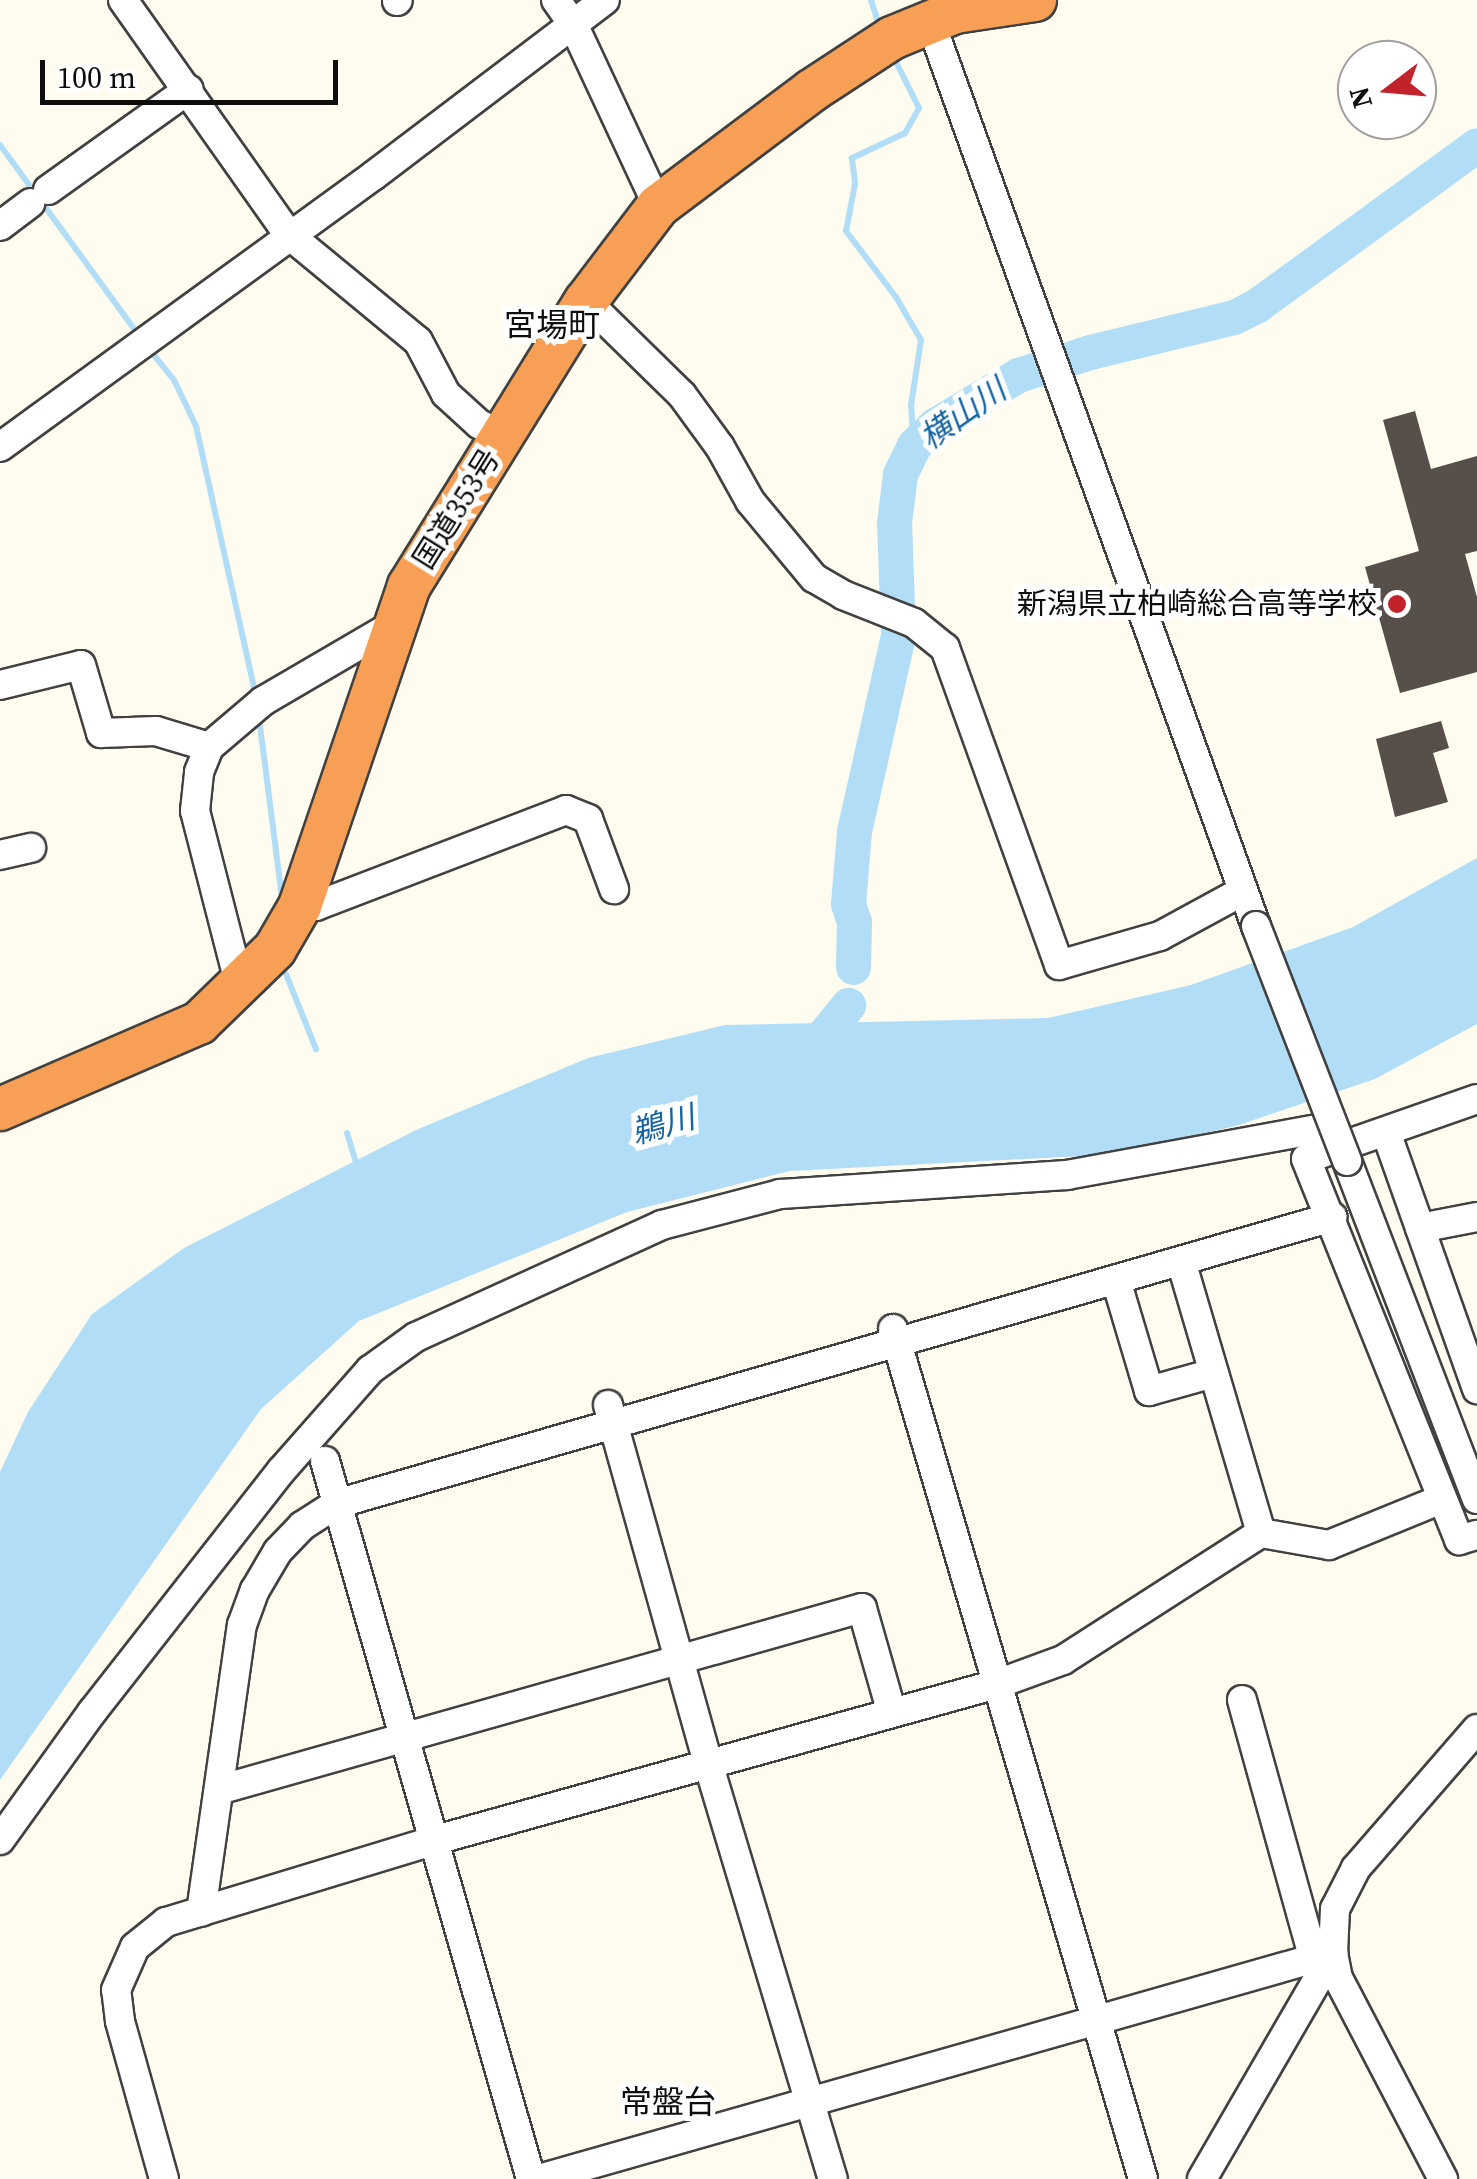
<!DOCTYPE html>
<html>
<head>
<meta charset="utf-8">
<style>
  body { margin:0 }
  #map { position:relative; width:1477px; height:2179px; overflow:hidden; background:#fffcef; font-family:"Source Serif 4","Noto Sans JP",serif }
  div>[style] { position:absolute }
  .water>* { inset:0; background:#b2ddf7 }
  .stream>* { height:6px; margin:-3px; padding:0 3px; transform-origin:3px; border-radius:3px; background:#b2ddf7 }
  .river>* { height:35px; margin:-17.5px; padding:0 17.5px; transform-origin:17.5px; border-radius:17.5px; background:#b2ddf7 }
  .building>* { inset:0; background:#574f4a }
  .roads { filter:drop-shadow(2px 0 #414141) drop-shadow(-2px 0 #414141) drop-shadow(0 2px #414141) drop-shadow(0 -2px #414141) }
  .minor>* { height:28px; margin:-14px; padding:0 14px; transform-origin:14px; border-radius:14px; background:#fff }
  .highway>* { height:42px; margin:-21px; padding:0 21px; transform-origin:21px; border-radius:21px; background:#f79f55 }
  .bridges { filter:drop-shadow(2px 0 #414141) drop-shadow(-2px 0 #414141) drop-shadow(0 2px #414141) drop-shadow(0 -2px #414141) }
  .minor-bridge>* { height:28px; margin:-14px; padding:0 14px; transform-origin:14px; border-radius:14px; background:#fff }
  .dots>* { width:28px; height:28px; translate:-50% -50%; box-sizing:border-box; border:5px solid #fff; border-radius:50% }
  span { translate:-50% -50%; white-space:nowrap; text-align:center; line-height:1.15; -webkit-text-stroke:10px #fff; paint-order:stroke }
  .street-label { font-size:30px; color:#0e0e0e }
  .poi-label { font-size:30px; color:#0e0e0e }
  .right { translate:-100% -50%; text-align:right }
  .neighbourhood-label { font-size:32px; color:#0e0e0e }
  .water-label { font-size:32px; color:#1464a3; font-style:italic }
  .north { position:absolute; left:1337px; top:40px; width:100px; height:100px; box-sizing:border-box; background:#fff; border:2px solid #9f9f9f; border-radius:50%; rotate:254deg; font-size:28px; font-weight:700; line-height:40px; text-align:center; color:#0e0e0e }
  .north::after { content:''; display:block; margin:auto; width:35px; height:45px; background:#c1232a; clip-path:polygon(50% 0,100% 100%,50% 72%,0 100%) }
  .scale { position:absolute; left:40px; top:60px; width:298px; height:45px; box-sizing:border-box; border:5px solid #0e0e0e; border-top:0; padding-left:12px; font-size:30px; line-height:35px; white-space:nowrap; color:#0e0e0e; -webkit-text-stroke:8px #fff; paint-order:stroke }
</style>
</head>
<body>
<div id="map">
  <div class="water">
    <div style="clip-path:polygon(1477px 858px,1477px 1024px,1375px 1079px,1236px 1126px,1103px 1155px,790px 1171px,627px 1212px,359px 1321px,261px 1409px,0 1780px,0 1472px,28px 1412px,92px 1314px,184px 1248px,416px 1130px,588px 1058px,725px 1025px,1048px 1018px,1191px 985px,1353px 927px)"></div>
  </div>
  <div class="stream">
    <div style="left:871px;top:0;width:29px;rotate:72deg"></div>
    <div style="left:893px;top:56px;width:58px;rotate:63.4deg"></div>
    <div style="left:919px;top:108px;width:29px;rotate:119deg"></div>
    <div style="left:905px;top:133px;width:59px;rotate:154.7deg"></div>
    <div style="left:852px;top:158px;width:26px;rotate:83deg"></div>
    <div style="left:855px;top:184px;width:48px;rotate:100.8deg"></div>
    <div style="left:846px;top:231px;width:83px;rotate:52.9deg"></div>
    <div style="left:896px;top:297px;width:50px;rotate:59.8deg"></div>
    <div style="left:921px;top:340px;width:66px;rotate:98.7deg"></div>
    <div style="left:911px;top:405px;width:40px;rotate:85.7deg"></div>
    <div style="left:0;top:145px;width:234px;rotate:53.9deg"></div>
    <div style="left:149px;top:349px;width:40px;rotate:51deg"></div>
    <div style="left:174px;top:380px;width:51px;rotate:64.4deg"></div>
    <div style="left:196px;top:426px;width:277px;rotate:77.5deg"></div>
    <div style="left:259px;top:718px;width:180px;rotate:82.7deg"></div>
    <div style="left:286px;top:974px;width:81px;rotate:68.2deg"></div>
    <div style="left:347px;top:1133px;width:34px;rotate:73deg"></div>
  </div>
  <div class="river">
    <div style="left:853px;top:967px;width:45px;rotate:-88.7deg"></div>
    <div style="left:854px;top:922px;width:19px;rotate:-108deg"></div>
    <div style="left:848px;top:904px;width:73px;rotate:-85.3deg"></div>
    <div style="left:854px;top:831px;width:201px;rotate:-77.3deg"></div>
    <div style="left:898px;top:635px;width:112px;rotate:-92deg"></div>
    <div style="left:894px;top:523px;width:49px;rotate:-83deg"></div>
    <div style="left:900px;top:474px;width:32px;rotate:-64deg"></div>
    <div style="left:914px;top:445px;width:29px;rotate:-44deg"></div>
    <div style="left:935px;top:425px;width:97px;rotate:-31.1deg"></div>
    <div style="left:1018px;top:375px;width:76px;rotate:-17.7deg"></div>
    <div style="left:1090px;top:352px;width:148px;rotate:-13.7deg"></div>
    <div style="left:1234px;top:317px;width:25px;rotate:-27deg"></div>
    <div style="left:1256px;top:306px;width:273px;rotate:-36.1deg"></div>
    <div style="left:804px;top:1059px;width:70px;rotate:-50.8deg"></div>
  </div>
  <div class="building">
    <div style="clip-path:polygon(1415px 411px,1431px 469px,1477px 456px,1477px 551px,1465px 554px,1477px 597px,1477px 672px,1400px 693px,1365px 567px,1419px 551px,1383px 420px)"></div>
    <div style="clip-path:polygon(1441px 721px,1449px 748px,1433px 753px,1448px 802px,1395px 817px,1376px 739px)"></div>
  </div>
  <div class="roads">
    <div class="minor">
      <div style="left:123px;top:0;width:286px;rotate:54.8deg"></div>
      <div style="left:288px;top:234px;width:168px;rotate:39.5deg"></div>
      <div style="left:418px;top:341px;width:60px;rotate:62.2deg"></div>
      <div style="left:446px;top:394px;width:45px;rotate:42.3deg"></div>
      <div style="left:479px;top:424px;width:25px;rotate:26deg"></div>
      <div style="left:556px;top:0;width:29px;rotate:55deg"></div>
      <div style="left:573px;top:24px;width:201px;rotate:65deg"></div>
      <div style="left:397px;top:1px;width:1px;rotate:-45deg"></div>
      <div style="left:930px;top:21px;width:962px;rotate:70.19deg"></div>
      <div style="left:48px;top:190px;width:173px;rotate:-35.6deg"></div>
      <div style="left:0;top:226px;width:38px;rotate:-37deg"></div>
      <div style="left:586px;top:301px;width:134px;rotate:44.4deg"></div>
      <div style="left:682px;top:395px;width:64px;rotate:53.8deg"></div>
      <div style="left:720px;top:447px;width:62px;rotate:60.9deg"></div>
      <div style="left:750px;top:501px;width:100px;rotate:50.3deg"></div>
      <div style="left:814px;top:578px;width:34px;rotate:30deg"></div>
      <div style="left:843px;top:595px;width:76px;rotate:21.5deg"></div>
      <div style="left:914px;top:623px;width:40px;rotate:39deg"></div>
      <div style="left:945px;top:648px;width:337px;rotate:70.2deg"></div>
      <div style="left:1059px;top:965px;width:105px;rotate:-16deg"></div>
      <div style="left:1160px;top:936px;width:94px;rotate:-28.5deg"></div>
      <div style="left:0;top:447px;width:461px;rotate:-36deg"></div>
      <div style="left:373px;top:176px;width:291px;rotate:-37.2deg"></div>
      <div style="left:0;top:685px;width:83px;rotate:-13.9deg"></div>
      <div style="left:81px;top:665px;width:71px;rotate:73.6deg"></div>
      <div style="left:101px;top:733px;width:55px;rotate:-2.1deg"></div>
      <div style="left:156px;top:731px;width:55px;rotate:16.8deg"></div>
      <div style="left:0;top:855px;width:32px;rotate:-13deg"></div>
      <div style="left:300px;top:906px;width:16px"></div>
      <div style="left:316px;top:906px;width:268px;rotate:-21deg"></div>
      <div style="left:566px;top:810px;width:24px;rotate:22deg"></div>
      <div style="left:588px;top:819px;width:75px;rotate:69.6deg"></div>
      <div style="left:240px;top:986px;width:181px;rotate:-104.4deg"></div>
      <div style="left:195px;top:811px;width:39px;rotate:-84deg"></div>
      <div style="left:199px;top:772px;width:27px;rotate:-68deg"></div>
      <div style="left:209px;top:747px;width:71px;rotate:-40.4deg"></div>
      <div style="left:263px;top:701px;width:153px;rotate:-30.3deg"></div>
      <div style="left:1477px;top:1099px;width:181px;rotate:160.7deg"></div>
      <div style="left:1306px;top:1159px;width:411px;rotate:68.1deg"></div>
      <div style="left:1459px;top:1540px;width:19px;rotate:-16deg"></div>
      <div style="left:1386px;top:1132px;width:273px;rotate:70.5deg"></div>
      <div style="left:1347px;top:1161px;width:362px;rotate:69deg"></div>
      <div style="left:1420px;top:1228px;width:58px;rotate:-10.9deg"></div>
      <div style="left:1181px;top:1261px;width:284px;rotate:73.6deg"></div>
      <div style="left:1116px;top:1280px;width:116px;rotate:73.4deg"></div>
      <div style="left:1149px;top:1391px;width:67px;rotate:-15.5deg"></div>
      <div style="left:893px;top:1329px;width:886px;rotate:73.61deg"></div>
      <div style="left:608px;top:1405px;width:372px;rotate:74.4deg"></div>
      <div style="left:708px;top:1763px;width:434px;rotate:73.3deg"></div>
      <div style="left:325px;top:1461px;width:747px;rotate:73.99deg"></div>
      <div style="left:1242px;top:1700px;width:269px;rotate:74.5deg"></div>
      <div style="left:222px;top:1789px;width:665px;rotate:-15.79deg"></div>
      <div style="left:862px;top:1608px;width:109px;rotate:74.1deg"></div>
      <div style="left:0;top:1840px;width:158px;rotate:-54.3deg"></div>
      <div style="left:92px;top:1712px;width:306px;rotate:-51.9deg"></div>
      <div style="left:281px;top:1471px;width:135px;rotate:-48.6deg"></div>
      <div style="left:370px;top:1370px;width:57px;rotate:-35.7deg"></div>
      <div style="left:416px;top:1337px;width:270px;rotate:-24.5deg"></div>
      <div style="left:662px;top:1225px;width:122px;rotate:-14.7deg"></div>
      <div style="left:780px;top:1194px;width:288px;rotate:-3.8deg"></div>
      <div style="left:1067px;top:1175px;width:254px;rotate:-10.4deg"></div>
      <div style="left:201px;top:1912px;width:290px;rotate:-81.9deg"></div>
      <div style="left:242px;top:1625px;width:37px;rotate:-70deg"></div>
      <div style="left:255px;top:1590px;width:45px;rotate:-59.5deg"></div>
      <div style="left:278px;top:1551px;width:35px;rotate:-46deg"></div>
      <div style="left:302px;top:1526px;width:40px;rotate:-32.9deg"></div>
      <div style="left:336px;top:1504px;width:1037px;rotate:-16.07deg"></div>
      <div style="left:1333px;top:1953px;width:25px;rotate:79deg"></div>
      <div style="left:1338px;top:1978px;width:227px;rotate:62.4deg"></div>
      <div style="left:164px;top:2179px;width:164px;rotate:-105.6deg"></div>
      <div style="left:120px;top:2021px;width:31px;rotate:-97deg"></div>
      <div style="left:116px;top:1990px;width:47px;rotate:-66.2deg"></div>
      <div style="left:135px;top:1947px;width:40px;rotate:-39deg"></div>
      <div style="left:166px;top:1922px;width:278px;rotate:-16.9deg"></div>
      <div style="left:432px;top:1841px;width:586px;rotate:-15.53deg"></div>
      <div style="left:997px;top:1684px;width:70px;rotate:-20deg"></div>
      <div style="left:1063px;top:1660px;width:235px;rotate:-32.7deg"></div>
      <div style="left:1261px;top:1533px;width:69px;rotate:10deg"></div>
      <div style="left:1329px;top:1545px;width:122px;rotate:-22.2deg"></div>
      <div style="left:539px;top:2179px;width:826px;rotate:-15.89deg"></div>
      <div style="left:1333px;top:1953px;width:44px;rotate:-87.4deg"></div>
      <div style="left:1335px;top:1909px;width:46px;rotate:-62.9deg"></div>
      <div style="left:1356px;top:1868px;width:184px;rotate:-49deg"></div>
      <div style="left:1202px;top:2179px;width:261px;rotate:-59.9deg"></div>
    </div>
    <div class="highway">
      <div style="left:0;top:1109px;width:217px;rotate:-23.4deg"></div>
      <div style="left:199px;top:1023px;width:106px;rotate:-44.2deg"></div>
      <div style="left:275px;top:949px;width:50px;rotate:-59.8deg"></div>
      <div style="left:300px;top:906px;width:338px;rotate:-71.2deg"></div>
      <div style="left:409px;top:586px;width:335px;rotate:-58.2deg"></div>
      <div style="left:586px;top:301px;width:119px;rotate:-52.8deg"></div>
      <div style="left:658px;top:206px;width:191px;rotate:-36.9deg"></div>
      <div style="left:811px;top:91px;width:97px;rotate:-33.2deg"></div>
      <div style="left:892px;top:38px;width:68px;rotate:-22.4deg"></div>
      <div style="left:955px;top:12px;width:81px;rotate:-8.5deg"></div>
    </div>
  </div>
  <div class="bridges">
    <div class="minor-bridge">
      <div style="left:1256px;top:926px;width:252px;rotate:68.8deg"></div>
    </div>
  </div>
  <div class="dots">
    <div style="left:1397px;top:604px;background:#c1232a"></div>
  </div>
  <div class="street-label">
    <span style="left:457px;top:509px;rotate:-58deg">国道353号</span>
  </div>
  <div class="poi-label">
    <span class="right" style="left:1377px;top:604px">新潟県立柏崎総合高等学校</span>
  </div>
  <div class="neighbourhood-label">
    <span style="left:552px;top:325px">宮場町</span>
    <span style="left:668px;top:2102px">常盤台</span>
  </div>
  <div class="water-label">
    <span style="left:963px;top:414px;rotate:-35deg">横山川</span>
    <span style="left:663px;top:1125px;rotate:-16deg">鵜川</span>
  </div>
  <div class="north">N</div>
  <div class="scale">100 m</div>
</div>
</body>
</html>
